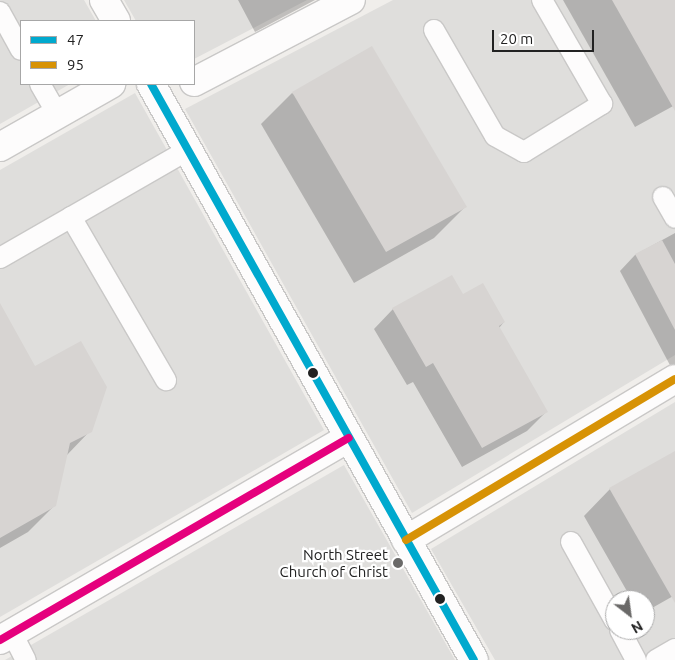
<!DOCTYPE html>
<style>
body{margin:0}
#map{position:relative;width:675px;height:660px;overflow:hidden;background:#f0eeeb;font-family:Ubuntu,sans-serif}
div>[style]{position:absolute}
.residential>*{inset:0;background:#dfdedc}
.shadow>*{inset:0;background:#0003}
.building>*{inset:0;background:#d7d4d2}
.roads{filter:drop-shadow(1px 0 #c9c8c7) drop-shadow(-1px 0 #c9c8c7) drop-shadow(0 1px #c9c8c7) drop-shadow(0 -1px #c9c8c7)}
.service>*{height:20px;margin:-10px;padding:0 10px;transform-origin:10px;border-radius:10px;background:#fdfcfc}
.minor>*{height:28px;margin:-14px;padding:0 14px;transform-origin:14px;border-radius:14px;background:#fdfcfc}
.tertiary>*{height:28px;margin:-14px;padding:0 14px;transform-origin:14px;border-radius:14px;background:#fdfcfc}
.bus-1>*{height:8px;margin:-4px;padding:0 4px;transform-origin:4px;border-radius:4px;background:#00a9ce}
.bus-2>*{height:8px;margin:-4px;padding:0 4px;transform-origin:4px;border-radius:4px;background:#d79205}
.bus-3>*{height:8px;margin:-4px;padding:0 4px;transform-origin:4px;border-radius:4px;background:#e5007d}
.dots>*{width:14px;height:14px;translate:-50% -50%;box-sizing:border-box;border:2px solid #fff;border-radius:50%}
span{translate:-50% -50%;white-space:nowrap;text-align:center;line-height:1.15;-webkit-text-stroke:4.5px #fff;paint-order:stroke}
.poi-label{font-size:15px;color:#222}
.right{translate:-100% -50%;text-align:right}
.legend{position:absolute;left:20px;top:20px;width:175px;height:65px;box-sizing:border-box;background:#fff;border:1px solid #a7a7a7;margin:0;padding:6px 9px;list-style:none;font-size:15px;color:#222}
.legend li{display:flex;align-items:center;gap:10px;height:25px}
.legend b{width:25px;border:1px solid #a7a7a7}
.north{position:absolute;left:605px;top:590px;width:50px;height:50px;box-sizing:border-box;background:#fff;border:1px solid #a7a7a7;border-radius:50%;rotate:150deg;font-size:14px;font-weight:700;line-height:20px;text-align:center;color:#222}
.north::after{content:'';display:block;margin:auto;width:18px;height:22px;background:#6a6968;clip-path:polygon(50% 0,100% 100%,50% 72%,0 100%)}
.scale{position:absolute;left:492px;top:30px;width:102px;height:22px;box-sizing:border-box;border:2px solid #222;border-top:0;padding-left:6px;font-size:15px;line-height:18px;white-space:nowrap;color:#222;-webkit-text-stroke:4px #fff;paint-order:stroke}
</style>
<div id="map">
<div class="residential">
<i style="clip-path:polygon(0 0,84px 0,96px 21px,21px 21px,21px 84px,70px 84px,0 124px)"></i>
<i style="clip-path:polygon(124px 0,307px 0,194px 59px,194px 21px,136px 21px)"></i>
<i style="clip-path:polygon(393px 0,675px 0,675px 355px,412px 513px,185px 109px)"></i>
<i style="clip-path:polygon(135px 93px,324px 430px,0 617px,0 170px)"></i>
<i style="clip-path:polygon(evenodd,675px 402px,675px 660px,495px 660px,431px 549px,675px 402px,615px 600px,645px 600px,645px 630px,615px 630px,615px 600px)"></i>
<i style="clip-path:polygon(344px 465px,455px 660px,5px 660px)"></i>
</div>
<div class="shadow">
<i style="clip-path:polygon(238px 0,315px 0,255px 32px)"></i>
<i style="clip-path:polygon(563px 0,675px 0,675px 105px,635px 127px)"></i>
<i style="clip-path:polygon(292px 93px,465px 207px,434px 238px,354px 283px,261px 124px)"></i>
<i style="clip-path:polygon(675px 233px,675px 368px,672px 369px,620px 271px,635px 255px)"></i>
<i style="clip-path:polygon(463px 296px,504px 322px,499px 328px,546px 412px,527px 431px,462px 467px,413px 382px,407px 385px,374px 329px,393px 309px)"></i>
<i style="clip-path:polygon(0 326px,90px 431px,66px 456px,55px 505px,28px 532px,0 548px)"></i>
<i style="clip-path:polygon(675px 453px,675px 595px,645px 612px,645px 600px,632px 600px,584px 516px,610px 489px)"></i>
</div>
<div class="building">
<i style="clip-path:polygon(612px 0,675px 0,675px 111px)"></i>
<i style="clip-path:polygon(372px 46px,467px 207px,386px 252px,292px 92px)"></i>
<i style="clip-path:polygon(662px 240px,675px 264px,675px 330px,635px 254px)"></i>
<i style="clip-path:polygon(452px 275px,463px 294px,483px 283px,505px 322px,499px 326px,548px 412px,482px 448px,433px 363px,426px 367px,392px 308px)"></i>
<i style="clip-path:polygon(0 303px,35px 366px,81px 341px,107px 387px,92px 432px,70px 443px,56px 506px,0 538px)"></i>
<i style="clip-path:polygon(675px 451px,675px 603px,609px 488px)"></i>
</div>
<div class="roads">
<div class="service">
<i style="left:0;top:12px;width:43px;rotate:61.1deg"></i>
<i style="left:434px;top:30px;width:122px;rotate:60.1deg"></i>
<i style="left:495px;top:136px;width:33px;rotate:29deg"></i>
<i style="left:524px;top:152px;width:92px;rotate:-31.6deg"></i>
<i style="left:602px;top:104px;width:120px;rotate:-120deg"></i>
<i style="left:40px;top:84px;width:34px;rotate:60deg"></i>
<i style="left:663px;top:197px;width:24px;rotate:60deg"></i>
<i style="left:71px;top:217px;width:189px;rotate:59.8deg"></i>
<i style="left:0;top:258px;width:217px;rotate:-29.9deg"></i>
<i style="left:571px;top:542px;width:90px;rotate:60.9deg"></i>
<i style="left:620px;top:630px;width:34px;rotate:62deg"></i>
<i style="left:12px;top:633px;width:30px;rotate:63deg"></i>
<i style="left:656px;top:660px;width:22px;rotate:-30deg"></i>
</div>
<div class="minor">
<i style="left:194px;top:82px;width:177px;rotate:-27.6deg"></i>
<i style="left:0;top:147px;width:128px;rotate:-29.6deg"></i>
<i style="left:406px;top:540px;width:313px;rotate:-30.9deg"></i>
<i style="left:0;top:640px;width:403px;rotate:-30.1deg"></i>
</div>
<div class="tertiary">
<i style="left:104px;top:0;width:24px;rotate:60deg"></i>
<i style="left:151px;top:84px;width:660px;rotate:60.72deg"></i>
</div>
</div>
<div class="bus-1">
<i style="left:151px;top:84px;width:660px;rotate:60.72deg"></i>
</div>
<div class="bus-2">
<i style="left:406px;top:540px;width:313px;rotate:-30.9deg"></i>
</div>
<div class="bus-3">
<i style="left:0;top:640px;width:403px;rotate:-30.1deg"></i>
</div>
<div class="dots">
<i style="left:313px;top:373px;background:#222"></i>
<i style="left:398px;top:563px;background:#6a6968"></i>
<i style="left:440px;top:599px;background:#222"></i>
</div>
<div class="poi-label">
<span class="right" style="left:388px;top:563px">North Street<br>Church of Christ</span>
</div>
<ul class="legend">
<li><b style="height:6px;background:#00a9ce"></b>47</li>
<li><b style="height:6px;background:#d79205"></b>95</li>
</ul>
<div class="north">N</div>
<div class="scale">20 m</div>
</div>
